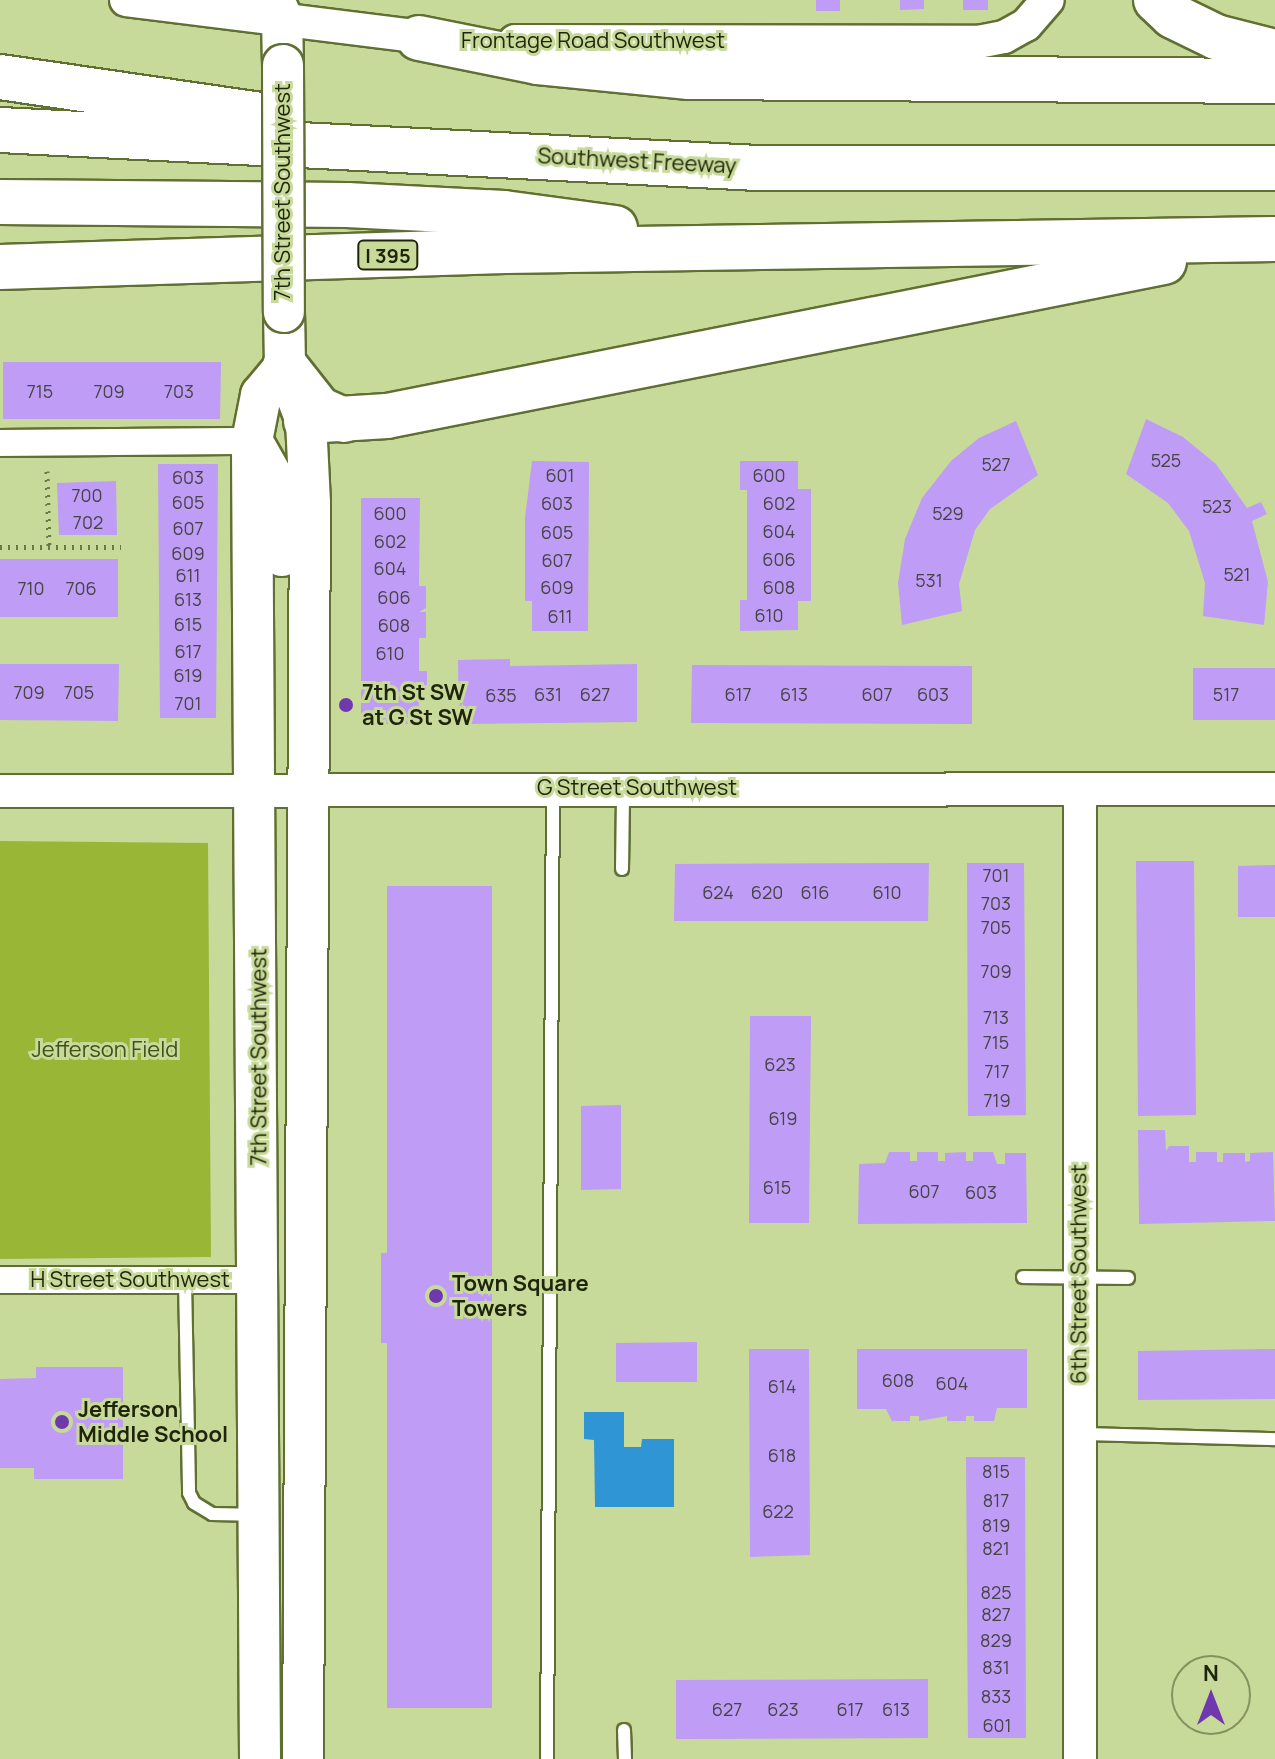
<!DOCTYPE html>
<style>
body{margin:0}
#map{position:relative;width:1275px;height:1759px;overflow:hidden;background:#c8da99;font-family:Manrope,sans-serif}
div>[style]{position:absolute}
.green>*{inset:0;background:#9ab637}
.water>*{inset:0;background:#2f95d4}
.building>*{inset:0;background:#bf9cf6}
.path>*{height:5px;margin-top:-2.5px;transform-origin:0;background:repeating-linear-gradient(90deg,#6c774c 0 2px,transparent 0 8px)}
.roads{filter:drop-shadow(2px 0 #606f32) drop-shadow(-2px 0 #606f32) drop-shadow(0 2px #606f32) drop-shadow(0 -2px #606f32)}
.service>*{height:12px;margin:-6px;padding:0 6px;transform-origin:6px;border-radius:6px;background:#fff}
.minor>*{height:26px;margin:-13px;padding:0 13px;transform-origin:13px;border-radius:13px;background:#fff}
.tertiary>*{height:32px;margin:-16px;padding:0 16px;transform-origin:16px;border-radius:16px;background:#fff}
.primary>*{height:40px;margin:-20px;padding:0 20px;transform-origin:20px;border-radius:20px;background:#fff}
.motorway>*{height:44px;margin:-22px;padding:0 22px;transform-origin:22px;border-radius:22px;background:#fff}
.bridges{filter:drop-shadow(2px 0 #606f32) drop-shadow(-2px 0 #606f32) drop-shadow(0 2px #606f32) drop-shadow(0 -2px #606f32)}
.primary-bridge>*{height:40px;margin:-20px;padding:0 20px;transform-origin:20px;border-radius:20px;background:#fff}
.dots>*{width:22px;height:22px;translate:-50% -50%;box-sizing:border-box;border:4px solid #c8da99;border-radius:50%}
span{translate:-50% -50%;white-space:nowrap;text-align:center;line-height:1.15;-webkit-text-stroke:6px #c8da99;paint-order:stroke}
.number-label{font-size:18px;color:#474346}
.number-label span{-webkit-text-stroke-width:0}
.shield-label span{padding:2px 6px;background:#c8da99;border:2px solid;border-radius:6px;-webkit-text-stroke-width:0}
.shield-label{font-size:20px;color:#1f250b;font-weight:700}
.street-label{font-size:22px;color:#1f250b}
.poi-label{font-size:22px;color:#1f250b;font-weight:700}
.left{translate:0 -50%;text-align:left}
.park-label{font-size:22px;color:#43501b}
.north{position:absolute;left:1171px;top:1655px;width:80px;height:80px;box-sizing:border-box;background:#c8da99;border:2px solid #849260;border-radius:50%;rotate:0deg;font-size:22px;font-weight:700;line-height:32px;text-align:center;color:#1f250b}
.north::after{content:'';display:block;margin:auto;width:28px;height:36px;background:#6f38af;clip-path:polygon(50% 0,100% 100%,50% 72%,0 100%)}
</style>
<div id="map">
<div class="green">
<i style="clip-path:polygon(0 841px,208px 843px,211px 1257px,0 1259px)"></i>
</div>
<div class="water">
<i style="clip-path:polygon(584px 1412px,624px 1412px,624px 1447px,641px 1447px,642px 1439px,674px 1439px,674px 1507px,595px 1507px,594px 1440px,584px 1439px)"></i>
</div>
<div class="building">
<i style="clip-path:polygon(816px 0,840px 0,840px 11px,816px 11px)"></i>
<i style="clip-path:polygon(900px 0,924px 0,924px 9px,900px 10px)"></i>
<i style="clip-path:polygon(963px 0,988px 0,988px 10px,963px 10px)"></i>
<i style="clip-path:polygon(3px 362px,221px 362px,220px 419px,3px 419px)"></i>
<i style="clip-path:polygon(1146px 419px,1183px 437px,1216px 464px,1247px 508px,1261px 502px,1267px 514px,1252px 521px,1268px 582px,1264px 625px,1203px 616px,1205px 583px,1189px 531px,1168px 503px,1126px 474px)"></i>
<i style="clip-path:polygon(1016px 421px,1038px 475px,990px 509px,975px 530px,959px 584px,962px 611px,902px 625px,898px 583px,905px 539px,922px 498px,951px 461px,979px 438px)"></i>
<i style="clip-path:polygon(532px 461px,589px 462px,588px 631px,532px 631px,532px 601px,525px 601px,525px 518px)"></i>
<i style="clip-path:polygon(740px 461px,798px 461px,798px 489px,811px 489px,811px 601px,798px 601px,798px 630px,740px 631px,740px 600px,747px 600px,747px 490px,740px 490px)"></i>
<i style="clip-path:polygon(158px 464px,218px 464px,216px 718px,160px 718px)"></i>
<i style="clip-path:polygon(116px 481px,117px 535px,59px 535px,57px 483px)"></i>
<i style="clip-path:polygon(361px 498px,420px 498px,419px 586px,426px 586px,426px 608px,419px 612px,426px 612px,426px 638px,419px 638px,419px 671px,427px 671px,427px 692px,419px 692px,419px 724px,361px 724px)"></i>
<i style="clip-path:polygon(0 559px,118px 559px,118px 617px,0 617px)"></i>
<i style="clip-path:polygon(510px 659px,510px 666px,637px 664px,637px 722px,459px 724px,458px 660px)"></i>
<i style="clip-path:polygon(0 664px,119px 664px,118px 721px,0 720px)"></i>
<i style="clip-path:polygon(692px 665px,972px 666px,972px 724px,691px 723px)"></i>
<i style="clip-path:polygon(1193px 668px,1275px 668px,1275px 720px,1193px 720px)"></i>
<i style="clip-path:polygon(1136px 861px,1194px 861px,1196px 1115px,1138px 1116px)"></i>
<i style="clip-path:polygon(901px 863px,929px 863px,928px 921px,674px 921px,675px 864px)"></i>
<i style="clip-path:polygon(967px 863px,1024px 863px,1026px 1115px,968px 1116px)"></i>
<i style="clip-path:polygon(1275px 865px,1275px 917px,1238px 917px,1238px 866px)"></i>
<i style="clip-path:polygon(387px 886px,492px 886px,492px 1708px,387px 1708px,387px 1343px,381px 1343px,381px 1253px,387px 1253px)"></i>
<i style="clip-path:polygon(750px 1016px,811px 1016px,809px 1223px,749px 1223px)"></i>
<i style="clip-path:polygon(621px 1105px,621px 1189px,581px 1190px,581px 1106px)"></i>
<i style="clip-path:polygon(1138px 1130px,1165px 1130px,1166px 1151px,1169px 1146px,1189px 1146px,1189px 1162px,1196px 1162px,1196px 1152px,1217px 1152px,1217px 1162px,1223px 1162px,1223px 1153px,1245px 1153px,1245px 1162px,1250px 1161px,1250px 1153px,1273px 1152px,1275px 1221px,1139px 1224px)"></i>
<i style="clip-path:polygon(889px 1152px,910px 1152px,910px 1161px,917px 1161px,917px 1152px,938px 1152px,938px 1161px,945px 1161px,945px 1153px,966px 1152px,966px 1161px,973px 1161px,973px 1152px,993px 1152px,997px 1164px,1005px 1164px,1005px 1153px,1026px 1153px,1027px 1223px,858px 1224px,859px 1164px,885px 1163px)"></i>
<i style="clip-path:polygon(697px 1342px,697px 1382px,616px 1382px,616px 1343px)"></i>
<i style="clip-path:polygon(749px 1349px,809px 1349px,810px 1555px,750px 1557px)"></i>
<i style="clip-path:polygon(857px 1349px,1027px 1349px,1027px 1408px,997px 1408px,994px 1421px,974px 1421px,974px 1416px,966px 1416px,966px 1421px,947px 1421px,947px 1416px,919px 1421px,919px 1416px,910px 1416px,910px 1421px,892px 1421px,886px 1409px,857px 1409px)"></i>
<i style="clip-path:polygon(1275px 1349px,1275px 1399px,1138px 1400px,1138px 1351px)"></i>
<i style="clip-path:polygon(36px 1367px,123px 1367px,123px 1479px,34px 1479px,34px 1468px,0 1468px,0 1379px,36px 1378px)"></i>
<i style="clip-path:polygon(966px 1457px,1025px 1457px,1026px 1738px,968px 1738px)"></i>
<i style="clip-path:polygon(928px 1679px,928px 1738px,676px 1739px,676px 1680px)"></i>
</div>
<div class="path">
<i style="left:47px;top:471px;width:76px;rotate:88.5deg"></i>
<i style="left:0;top:547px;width:121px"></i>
</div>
<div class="roads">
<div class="service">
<i style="left:622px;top:869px;width:76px;rotate:-89.2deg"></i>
<i style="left:1023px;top:1277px;width:105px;rotate:0.5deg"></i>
<i style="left:185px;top:1280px;width:213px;rotate:88.9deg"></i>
<i style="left:189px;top:1493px;width:11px;rotate:63deg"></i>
<i style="left:194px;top:1503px;width:21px;rotate:31deg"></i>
<i style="left:212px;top:1514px;width:39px;rotate:1deg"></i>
<i style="left:1082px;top:1434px;width:193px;rotate:1.5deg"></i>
<i style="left:624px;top:1730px;width:29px;rotate:88deg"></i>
<i style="left:547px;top:1759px;width:969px;rotate:-89.65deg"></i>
</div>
<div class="minor">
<i style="left:0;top:443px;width:252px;rotate:-0.5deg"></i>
<i style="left:0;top:1280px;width:260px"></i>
</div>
<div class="tertiary">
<i style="left:126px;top:0;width:316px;rotate:7.1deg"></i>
<i style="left:515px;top:41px;width:463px;rotate:0.1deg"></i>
<i style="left:978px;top:42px;width:26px;rotate:-11deg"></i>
<i style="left:1004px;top:37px;width:25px;rotate:-29deg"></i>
<i style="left:1026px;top:25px;width:33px;rotate:-49deg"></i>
<i style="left:0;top:791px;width:1275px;rotate:-0.09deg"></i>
<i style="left:1080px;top:1759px;width:970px;rotate:-90deg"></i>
</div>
<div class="primary">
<i style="left:274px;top:0;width:20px;rotate:66deg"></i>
<i style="left:282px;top:18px;width:47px;rotate:88.8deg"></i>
<i style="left:284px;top:312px;width:54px;rotate:88.9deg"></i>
<i style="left:285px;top:366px;width:59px;rotate:69.1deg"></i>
<i style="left:306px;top:421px;width:82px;rotate:87.2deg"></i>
<i style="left:310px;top:503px;width:1256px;rotate:90.32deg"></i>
<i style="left:254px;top:444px;width:53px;rotate:60.5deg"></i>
<i style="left:280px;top:490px;width:66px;rotate:88.3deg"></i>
<i style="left:260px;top:1759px;width:1318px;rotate:-90.35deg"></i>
<i style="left:252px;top:441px;width:47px;rotate:-78.9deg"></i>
<i style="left:261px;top:395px;width:38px;rotate:-50deg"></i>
</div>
<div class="motorway">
<i style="left:1156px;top:0;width:23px;rotate:43deg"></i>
<i style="left:1173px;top:16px;width:48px;rotate:26deg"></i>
<i style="left:1216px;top:37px;width:61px;rotate:14.3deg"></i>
<i style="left:419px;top:38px;width:121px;rotate:11.4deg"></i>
<i style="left:538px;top:62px;width:152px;rotate:5.7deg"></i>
<i style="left:689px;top:77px;width:586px;rotate:0.39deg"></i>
<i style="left:0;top:77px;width:277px;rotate:8.3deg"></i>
<i style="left:0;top:130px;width:760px;rotate:2.87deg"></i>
<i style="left:759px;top:168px;width:516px"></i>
<i style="left:0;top:202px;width:347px;rotate:0.5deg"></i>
<i style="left:347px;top:205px;width:157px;rotate:2.9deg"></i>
<i style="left:504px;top:213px;width:112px;rotate:7.7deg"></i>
<i style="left:0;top:267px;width:506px;rotate:-1.81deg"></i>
<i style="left:506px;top:251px;width:769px;rotate:-0.89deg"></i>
<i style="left:285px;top:366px;width:55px;rotate:51.7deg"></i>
<i style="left:319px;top:409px;width:27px;rotate:24deg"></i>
<i style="left:306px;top:421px;width:81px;rotate:-3.5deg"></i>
<i style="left:387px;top:416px;width:792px;rotate:-11.21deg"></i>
</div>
</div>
<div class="bridges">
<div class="primary-bridge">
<i style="left:283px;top:65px;width:247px;rotate:89.8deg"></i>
</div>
</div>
<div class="dots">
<i style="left:346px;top:705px;background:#6f38af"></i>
<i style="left:436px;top:1296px;background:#6f38af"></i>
<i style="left:62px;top:1422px;background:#6f38af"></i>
</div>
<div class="number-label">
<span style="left:40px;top:391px">715</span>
<span style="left:109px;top:391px">709</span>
<span style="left:179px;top:391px">703</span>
<span style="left:1166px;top:460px">525</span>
<span style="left:996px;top:464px">527</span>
<span style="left:560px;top:475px">601</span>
<span style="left:769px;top:475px">600</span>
<span style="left:188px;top:477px">603</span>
<span style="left:87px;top:495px">700</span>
<span style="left:188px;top:502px">605</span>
<span style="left:557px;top:503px">603</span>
<span style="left:779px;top:503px">602</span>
<span style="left:1217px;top:506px">523</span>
<span style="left:390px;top:513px">600</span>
<span style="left:948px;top:513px">529</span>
<span style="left:88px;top:522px">702</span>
<span style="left:188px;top:528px">607</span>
<span style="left:779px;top:531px">604</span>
<span style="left:557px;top:532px">605</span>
<span style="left:390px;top:541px">602</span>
<span style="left:188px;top:553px">609</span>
<span style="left:779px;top:559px">606</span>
<span style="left:557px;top:560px">607</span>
<span style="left:390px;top:568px">604</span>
<span style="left:1237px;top:574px">521</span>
<span style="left:188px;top:575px">611</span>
<span style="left:929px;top:580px">531</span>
<span style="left:557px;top:587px">609</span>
<span style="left:779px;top:587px">608</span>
<span style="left:31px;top:588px">710</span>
<span style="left:81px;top:588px">706</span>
<span style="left:394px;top:597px">606</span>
<span style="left:188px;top:599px">613</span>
<span style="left:769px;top:615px">610</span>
<span style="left:560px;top:616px">611</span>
<span style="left:188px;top:624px">615</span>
<span style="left:394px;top:625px">608</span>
<span style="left:188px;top:651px">617</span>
<span style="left:390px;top:653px">610</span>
<span style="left:188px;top:675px">619</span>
<span style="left:29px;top:692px">709</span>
<span style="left:79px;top:692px">705</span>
<span style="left:548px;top:694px">631</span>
<span style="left:595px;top:694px">627</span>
<span style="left:738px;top:694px">617</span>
<span style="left:794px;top:694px">613</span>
<span style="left:877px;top:694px">607</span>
<span style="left:933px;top:694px">603</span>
<span style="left:1226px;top:694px">517</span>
<span style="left:501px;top:695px">635</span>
<span style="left:188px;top:703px">701</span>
<span style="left:996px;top:875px">701</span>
<span style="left:718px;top:892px">624</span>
<span style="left:767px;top:892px">620</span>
<span style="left:815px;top:892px">616</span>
<span style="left:887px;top:892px">610</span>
<span style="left:996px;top:903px">703</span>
<span style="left:996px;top:927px">705</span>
<span style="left:996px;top:971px">709</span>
<span style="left:996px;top:1017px">713</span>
<span style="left:996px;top:1042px">715</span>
<span style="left:780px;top:1064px">623</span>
<span style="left:997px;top:1071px">717</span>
<span style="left:997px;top:1100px">719</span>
<span style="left:783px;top:1118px">619</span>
<span style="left:777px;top:1187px">615</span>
<span style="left:924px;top:1191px">607</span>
<span style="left:981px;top:1192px">603</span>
<span style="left:898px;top:1380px">608</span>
<span style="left:952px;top:1383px">604</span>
<span style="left:782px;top:1386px">614</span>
<span style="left:782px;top:1455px">618</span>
<span style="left:996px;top:1471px">815</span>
<span style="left:996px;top:1500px">817</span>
<span style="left:778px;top:1511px">622</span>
<span style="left:996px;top:1525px">819</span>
<span style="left:996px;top:1548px">821</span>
<span style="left:996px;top:1592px">825</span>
<span style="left:996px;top:1614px">827</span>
<span style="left:996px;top:1640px">829</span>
<span style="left:996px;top:1667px">831</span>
<span style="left:996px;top:1696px">833</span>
<span style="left:727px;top:1709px">627</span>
<span style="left:783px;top:1709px">623</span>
<span style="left:850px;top:1709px">617</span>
<span style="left:896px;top:1709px">613</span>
<span style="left:997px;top:1725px">601</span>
</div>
<div class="shield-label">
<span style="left:388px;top:255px">I 395</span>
</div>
<div class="street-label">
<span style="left:593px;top:41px">Frontage Road Southwest</span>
<span style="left:637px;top:161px;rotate:3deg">Southwest Freeway</span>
<span style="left:283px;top:192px;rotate:-90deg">7th Street Southwest</span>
<span style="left:637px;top:788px">G Street Southwest</span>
<span style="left:259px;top:1057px;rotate:-90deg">7th Street Southwest</span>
<span style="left:1079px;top:1274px;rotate:-90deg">6th Street Southwest</span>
<span style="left:130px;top:1280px">H Street Southwest</span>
</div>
<div class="poi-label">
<span class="left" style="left:362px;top:705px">7th St SW<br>at G St SW</span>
<span class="left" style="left:452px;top:1296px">Town Square<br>Towers</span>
<span class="left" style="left:78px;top:1422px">Jefferson<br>Middle School</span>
</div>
<div class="park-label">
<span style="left:105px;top:1050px">Jefferson Field</span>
</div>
<div class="north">N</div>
</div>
